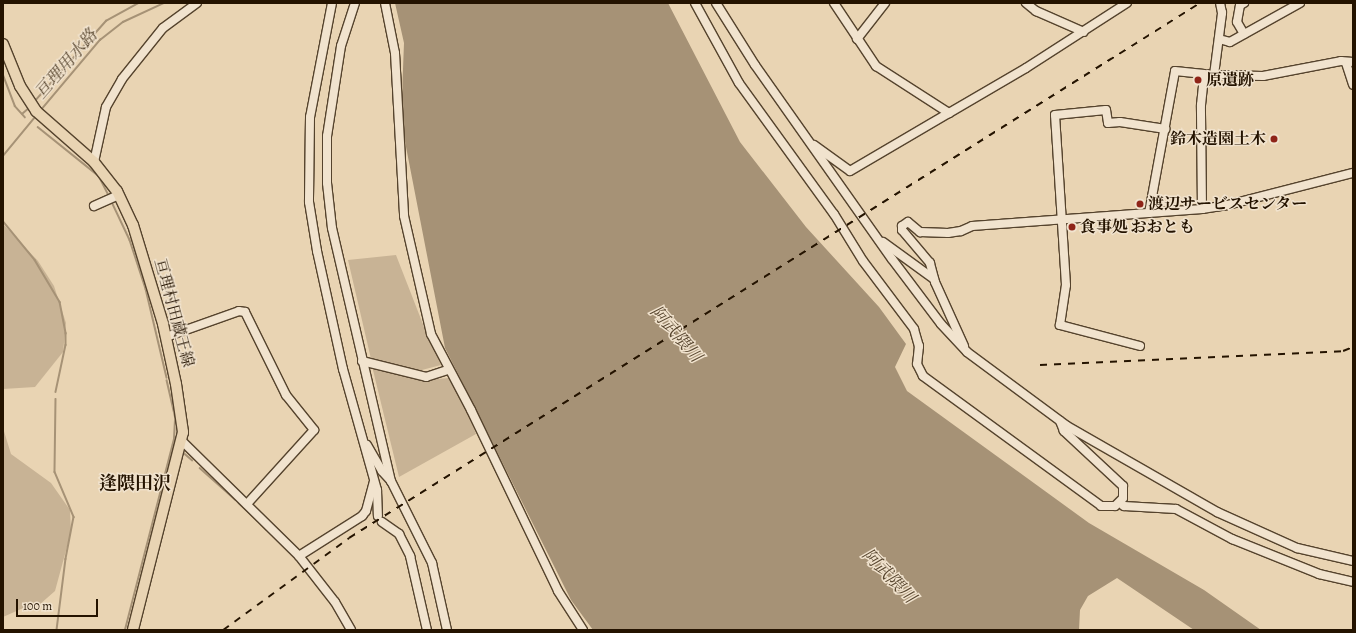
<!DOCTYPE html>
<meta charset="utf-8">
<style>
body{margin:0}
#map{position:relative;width:1356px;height:633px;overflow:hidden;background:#e9d4b3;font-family:Alegreya,"Noto Serif JP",serif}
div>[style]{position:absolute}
.green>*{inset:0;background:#c8b395}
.water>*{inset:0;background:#a69276}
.stream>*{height:1.5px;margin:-0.75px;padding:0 0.75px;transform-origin:0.75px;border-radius:0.75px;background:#a69276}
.roads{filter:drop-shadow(1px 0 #55432d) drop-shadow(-1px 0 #55432d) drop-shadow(0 1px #55432d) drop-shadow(0 -1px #55432d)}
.minor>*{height:8px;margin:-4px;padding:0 4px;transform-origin:4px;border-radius:4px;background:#f1e3ce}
.major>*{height:10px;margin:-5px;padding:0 5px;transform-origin:5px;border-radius:5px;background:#e9d4b3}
.rail>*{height:1.5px;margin-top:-0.75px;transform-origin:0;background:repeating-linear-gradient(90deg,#241300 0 7px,transparent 0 14px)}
.dots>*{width:11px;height:11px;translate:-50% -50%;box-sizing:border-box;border:2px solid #f1e3ce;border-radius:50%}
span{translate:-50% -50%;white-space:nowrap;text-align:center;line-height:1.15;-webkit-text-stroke:3px #f1e3ce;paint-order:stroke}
.poi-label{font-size:16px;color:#241300;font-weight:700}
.left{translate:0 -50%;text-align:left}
.right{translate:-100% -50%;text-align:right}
.street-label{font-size:16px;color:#241300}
.water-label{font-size:17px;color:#58462f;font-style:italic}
.quarter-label{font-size:18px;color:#241300;font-weight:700}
.frame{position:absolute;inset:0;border:4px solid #241300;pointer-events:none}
.scale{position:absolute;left:16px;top:599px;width:82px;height:18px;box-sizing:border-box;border:2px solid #241300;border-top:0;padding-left:5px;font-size:12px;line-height:14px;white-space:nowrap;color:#241300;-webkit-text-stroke:3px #f1e3ce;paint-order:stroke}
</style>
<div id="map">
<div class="green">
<i style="clip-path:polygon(3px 224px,38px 261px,54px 286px,66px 323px,63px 352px,35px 387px,3px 389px)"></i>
<i style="clip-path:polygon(396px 255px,426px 332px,441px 365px,418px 371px,371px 359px,348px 260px)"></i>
<i style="clip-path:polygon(372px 366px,424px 380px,449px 378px,468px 412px,476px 434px,399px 477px)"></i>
<i style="clip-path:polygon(3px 428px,11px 454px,51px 483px,70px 510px,71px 532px,55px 591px,39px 605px,21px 609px,3px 617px)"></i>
</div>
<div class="water">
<i style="clip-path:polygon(395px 3px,668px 3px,740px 142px,806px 227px,879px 307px,906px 344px,895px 367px,907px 391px,1089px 523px,1204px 590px,1261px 630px,1194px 630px,1117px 578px,1088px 596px,1080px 610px,1079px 630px,593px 630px,571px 600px,445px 348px,401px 121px,404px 43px)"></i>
</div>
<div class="stream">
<i style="left:3px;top:74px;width:34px;rotate:69deg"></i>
<i style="left:15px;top:106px;width:15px;rotate:48deg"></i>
<i style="left:35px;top:101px;width:107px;rotate:-48.4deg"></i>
<i style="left:106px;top:21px;width:37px;rotate:-29deg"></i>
<i style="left:41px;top:110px;width:92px;rotate:-49.9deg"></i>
<i style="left:100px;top:40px;width:29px;rotate:-38deg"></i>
<i style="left:123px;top:22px;width:45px;rotate:-24.9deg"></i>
<i style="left:22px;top:114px;width:11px;rotate:-41deg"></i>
<i style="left:38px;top:127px;width:78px;rotate:38.8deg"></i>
<i style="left:99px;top:176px;width:22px;rotate:63deg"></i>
<i style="left:3px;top:156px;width:52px;rotate:-50.5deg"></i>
<i style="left:112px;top:202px;width:42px;rotate:64.7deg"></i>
<i style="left:130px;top:240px;width:52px;rotate:71.9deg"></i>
<i style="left:146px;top:289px;width:91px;rotate:76.7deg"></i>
<i style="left:3px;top:221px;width:50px;rotate:50.6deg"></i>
<i style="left:35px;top:260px;width:49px;rotate:59.2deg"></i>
<i style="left:60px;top:302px;width:32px;rotate:79deg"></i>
<i style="left:66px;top:333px;width:12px;rotate:90deg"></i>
<i style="left:66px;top:345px;width:48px;rotate:102deg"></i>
<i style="left:56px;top:399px;width:73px;rotate:90.8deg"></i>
<i style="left:55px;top:472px;width:49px;rotate:67.1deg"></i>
<i style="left:74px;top:517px;width:43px;rotate:100.8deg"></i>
<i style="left:66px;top:559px;width:72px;rotate:97.2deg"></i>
<i style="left:184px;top:453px;width:11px;rotate:41deg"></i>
<i style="left:200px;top:468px;width:48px;rotate:41.6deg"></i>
<i style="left:239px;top:503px;width:26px;rotate:43deg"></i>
<i style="left:261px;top:524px;width:8px;rotate:45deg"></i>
<i style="left:125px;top:630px;width:197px;rotate:-75.6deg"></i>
<i style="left:174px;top:439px;width:22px;rotate:-87deg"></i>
<i style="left:175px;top:417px;width:37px;rotate:-103deg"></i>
</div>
<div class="roads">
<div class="minor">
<i style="left:332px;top:3px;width:116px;rotate:100.9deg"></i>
<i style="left:310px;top:117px;width:85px;rotate:90.7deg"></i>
<i style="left:309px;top:202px;width:50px;rotate:80.7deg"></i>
<i style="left:317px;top:251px;width:121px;rotate:77.6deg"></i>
<i style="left:343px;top:369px;width:126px;rotate:74.3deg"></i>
<i style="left:377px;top:490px;width:26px;rotate:88deg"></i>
<i style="left:355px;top:3px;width:45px;rotate:108deg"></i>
<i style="left:341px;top:46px;width:91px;rotate:98.8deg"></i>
<i style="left:327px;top:136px;width:47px;rotate:90deg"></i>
<i style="left:327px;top:183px;width:45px;rotate:83.7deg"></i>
<i style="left:332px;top:228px;width:260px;rotate:76.9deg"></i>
<i style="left:391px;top:481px;width:92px;rotate:63.4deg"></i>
<i style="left:432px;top:563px;width:69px;rotate:77.4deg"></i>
<i style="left:385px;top:3px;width:51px;rotate:78.7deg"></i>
<i style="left:395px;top:53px;width:163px;rotate:86.8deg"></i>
<i style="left:404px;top:216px;width:121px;rotate:77.1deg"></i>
<i style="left:431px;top:334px;width:86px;rotate:62.2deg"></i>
<i style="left:471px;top:410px;width:201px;rotate:64.3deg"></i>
<i style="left:558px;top:591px;width:46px;rotate:57.3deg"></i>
<i style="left:695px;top:3px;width:91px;rotate:61.2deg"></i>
<i style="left:739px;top:83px;width:162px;rotate:54.1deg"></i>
<i style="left:834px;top:214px;width:55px;rotate:58.3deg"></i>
<i style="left:863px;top:261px;width:85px;rotate:53.1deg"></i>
<i style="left:914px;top:329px;width:18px;rotate:74deg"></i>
<i style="left:919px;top:346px;width:18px;rotate:96deg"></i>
<i style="left:917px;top:364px;width:13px;rotate:63deg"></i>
<i style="left:923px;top:376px;width:220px;rotate:36.1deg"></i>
<i style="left:1101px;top:506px;width:14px"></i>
<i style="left:1115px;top:506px;width:11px;rotate:-45deg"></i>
<i style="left:1123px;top:498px;width:12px;rotate:-90deg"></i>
<i style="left:1123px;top:486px;width:81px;rotate:-137deg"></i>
<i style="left:1064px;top:431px;width:11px;rotate:-112deg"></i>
<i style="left:716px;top:3px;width:73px;rotate:57.8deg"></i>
<i style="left:755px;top:65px;width:237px;rotate:54.8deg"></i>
<i style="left:892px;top:259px;width:81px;rotate:53deg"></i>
<i style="left:941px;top:324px;width:38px;rotate:47deg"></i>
<i style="left:967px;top:352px;width:124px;rotate:36.5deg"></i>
<i style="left:1067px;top:426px;width:173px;rotate:29.8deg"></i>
<i style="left:1217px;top:512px;width:88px;rotate:24.2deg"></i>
<i style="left:1297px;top:548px;width:57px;rotate:13.1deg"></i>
<i style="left:834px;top:3px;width:76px;rotate:56.3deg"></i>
<i style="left:876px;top:66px;width:87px;rotate:32.8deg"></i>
<i style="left:949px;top:113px;width:89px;rotate:-30.3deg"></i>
<i style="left:1026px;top:68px;width:120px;rotate:-32.8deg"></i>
<i style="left:1026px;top:3px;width:13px;rotate:39deg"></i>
<i style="left:1036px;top:11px;width:52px;rotate:23.6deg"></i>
<i style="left:1244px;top:3px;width:4px;rotate:153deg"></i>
<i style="left:1240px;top:5px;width:17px;rotate:100deg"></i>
<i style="left:1237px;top:22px;width:14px;rotate:60deg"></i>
<i style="left:857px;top:39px;width:46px;rotate:-52.1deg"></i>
<i style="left:1219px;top:39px;width:11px;rotate:15deg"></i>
<i style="left:1230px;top:42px;width:80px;rotate:-29.1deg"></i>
<i style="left:1346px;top:63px;width:23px;rotate:72deg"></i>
<i style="left:1214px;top:75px;width:63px;rotate:-82.6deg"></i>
<i style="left:1222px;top:13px;width:10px;rotate:-101deg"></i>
<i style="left:814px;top:145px;width:44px;rotate:35.8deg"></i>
<i style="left:850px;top:171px;width:115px;rotate:-30.4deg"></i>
<i style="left:94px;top:162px;width:56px;rotate:-77.7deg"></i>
<i style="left:106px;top:107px;width:32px;rotate:-60deg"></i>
<i style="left:122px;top:79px;width:65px;rotate:-51.2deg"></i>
<i style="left:163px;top:28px;width:42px;rotate:-36.3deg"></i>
<i style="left:94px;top:206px;width:27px;rotate:-24deg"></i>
<i style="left:1202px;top:209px;width:104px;rotate:-90.6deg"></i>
<i style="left:1201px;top:105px;width:30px;rotate:-84deg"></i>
<i style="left:1149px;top:213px;width:144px;rotate:-79.6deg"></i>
<i style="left:1175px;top:71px;width:39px;rotate:6deg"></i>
<i style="left:1214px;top:75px;width:49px;rotate:1.2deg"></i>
<i style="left:1263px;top:76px;width:79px;rotate:-10.9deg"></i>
<i style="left:1341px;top:61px;width:12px;rotate:5deg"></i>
<i style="left:883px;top:242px;width:63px;rotate:36deg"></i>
<i style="left:166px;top:337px;width:77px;rotate:-19.6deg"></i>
<i style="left:239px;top:311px;width:6px;rotate:9deg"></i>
<i style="left:245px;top:312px;width:93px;rotate:63.7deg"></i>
<i style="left:286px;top:395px;width:45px;rotate:51.3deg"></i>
<i style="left:314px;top:430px;width:100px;rotate:132.2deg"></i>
<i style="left:964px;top:346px;width:70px;rotate:-114.4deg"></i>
<i style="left:935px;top:282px;width:20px;rotate:-105deg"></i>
<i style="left:930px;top:263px;width:43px;rotate:-130.3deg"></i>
<i style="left:902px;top:230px;width:4px;rotate:-90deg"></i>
<i style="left:902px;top:226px;width:7px;rotate:-34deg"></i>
<i style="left:908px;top:222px;width:16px;rotate:40deg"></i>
<i style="left:920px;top:232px;width:28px;rotate:2deg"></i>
<i style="left:948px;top:233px;width:13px;rotate:-9deg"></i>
<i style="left:961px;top:231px;width:12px;rotate:-24deg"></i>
<i style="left:972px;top:226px;width:231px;rotate:-4.2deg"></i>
<i style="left:1202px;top:209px;width:26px;rotate:-9deg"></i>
<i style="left:1228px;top:205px;width:129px;rotate:-14.4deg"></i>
<i style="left:1140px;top:346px;width:83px;rotate:-165.3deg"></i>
<i style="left:1060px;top:325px;width:40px;rotate:-81.5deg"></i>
<i style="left:1066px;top:285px;width:170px;rotate:-93.7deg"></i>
<i style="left:1055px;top:115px;width:51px;rotate:-5.6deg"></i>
<i style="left:1106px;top:110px;width:13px;rotate:81deg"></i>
<i style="left:1108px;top:123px;width:12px;rotate:-5deg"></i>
<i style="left:1120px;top:122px;width:46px;rotate:8.8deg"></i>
<i style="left:362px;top:361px;width:66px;rotate:14deg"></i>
<i style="left:426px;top:377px;width:23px;rotate:-18deg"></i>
<i style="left:182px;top:441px;width:164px;rotate:44.5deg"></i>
<i style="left:299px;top:556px;width:58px;rotate:52deg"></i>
<i style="left:335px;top:602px;width:32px;rotate:60deg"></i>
<i style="left:367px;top:445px;width:30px;rotate:60deg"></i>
<i style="left:382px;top:471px;width:12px;rotate:48deg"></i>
<i style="left:1120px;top:503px;width:5px;rotate:37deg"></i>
<i style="left:1124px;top:506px;width:52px;rotate:3.3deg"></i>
<i style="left:1176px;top:509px;width:64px;rotate:28.2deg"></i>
<i style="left:1232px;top:539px;width:94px;rotate:21.9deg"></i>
<i style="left:1319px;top:574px;width:35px;rotate:13deg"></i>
<i style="left:382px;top:522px;width:21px;rotate:35deg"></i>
<i style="left:399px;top:534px;width:25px;rotate:63deg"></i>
<i style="left:410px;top:556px;width:76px;rotate:77.1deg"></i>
<i style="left:299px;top:556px;width:75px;rotate:-32.4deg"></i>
<i style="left:362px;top:516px;width:6px;rotate:-51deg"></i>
<i style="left:366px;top:511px;width:30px;rotate:-75deg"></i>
</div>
<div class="major">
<i style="left:3px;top:44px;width:45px;rotate:68deg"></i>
<i style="left:20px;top:86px;width:30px;rotate:57deg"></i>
<i style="left:36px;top:111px;width:77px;rotate:41.3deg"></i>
<i style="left:94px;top:162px;width:37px;rotate:52deg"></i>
<i style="left:117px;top:191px;width:38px;rotate:65deg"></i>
<i style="left:133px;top:225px;width:103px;rotate:73.1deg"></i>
<i style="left:163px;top:324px;width:61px;rotate:77.8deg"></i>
<i style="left:176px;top:384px;width:49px;rotate:81.7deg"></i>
<i style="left:183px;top:432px;width:204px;rotate:104.2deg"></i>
</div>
</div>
<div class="rail">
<i style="left:1040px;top:365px;width:303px;rotate:-2.6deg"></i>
<i style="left:1343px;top:351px;width:11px;rotate:-22deg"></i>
<i style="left:223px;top:630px;width:156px;rotate:-36.1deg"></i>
<i style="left:349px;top:538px;width:1005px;rotate:-32.16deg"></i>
</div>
<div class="dots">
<i style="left:1198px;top:80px;background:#8f2418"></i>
<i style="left:1274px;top:139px;background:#8f2418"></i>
<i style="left:1140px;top:204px;background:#8f2418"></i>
<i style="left:1072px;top:227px;background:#8f2418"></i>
</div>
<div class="poi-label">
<span class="left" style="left:1206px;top:80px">原遺跡</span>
<span class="right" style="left:1266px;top:139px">鈴木造園土木</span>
<span class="left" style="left:1148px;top:204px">渡辺サービスセンター</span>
<span class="left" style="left:1080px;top:227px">食事処 おおとも</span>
</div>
<div class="street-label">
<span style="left:174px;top:313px;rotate:75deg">亘理村田蔵王線</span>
</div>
<div class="water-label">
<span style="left:66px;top:64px;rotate:-49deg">亘理用水路</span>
<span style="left:676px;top:334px;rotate:49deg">阿武隈川</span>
<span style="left:889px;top:576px;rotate:46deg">阿武隈川</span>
</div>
<div class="quarter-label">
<span style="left:135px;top:483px">逢隈田沢</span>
</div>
<div class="frame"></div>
<div class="scale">100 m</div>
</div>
